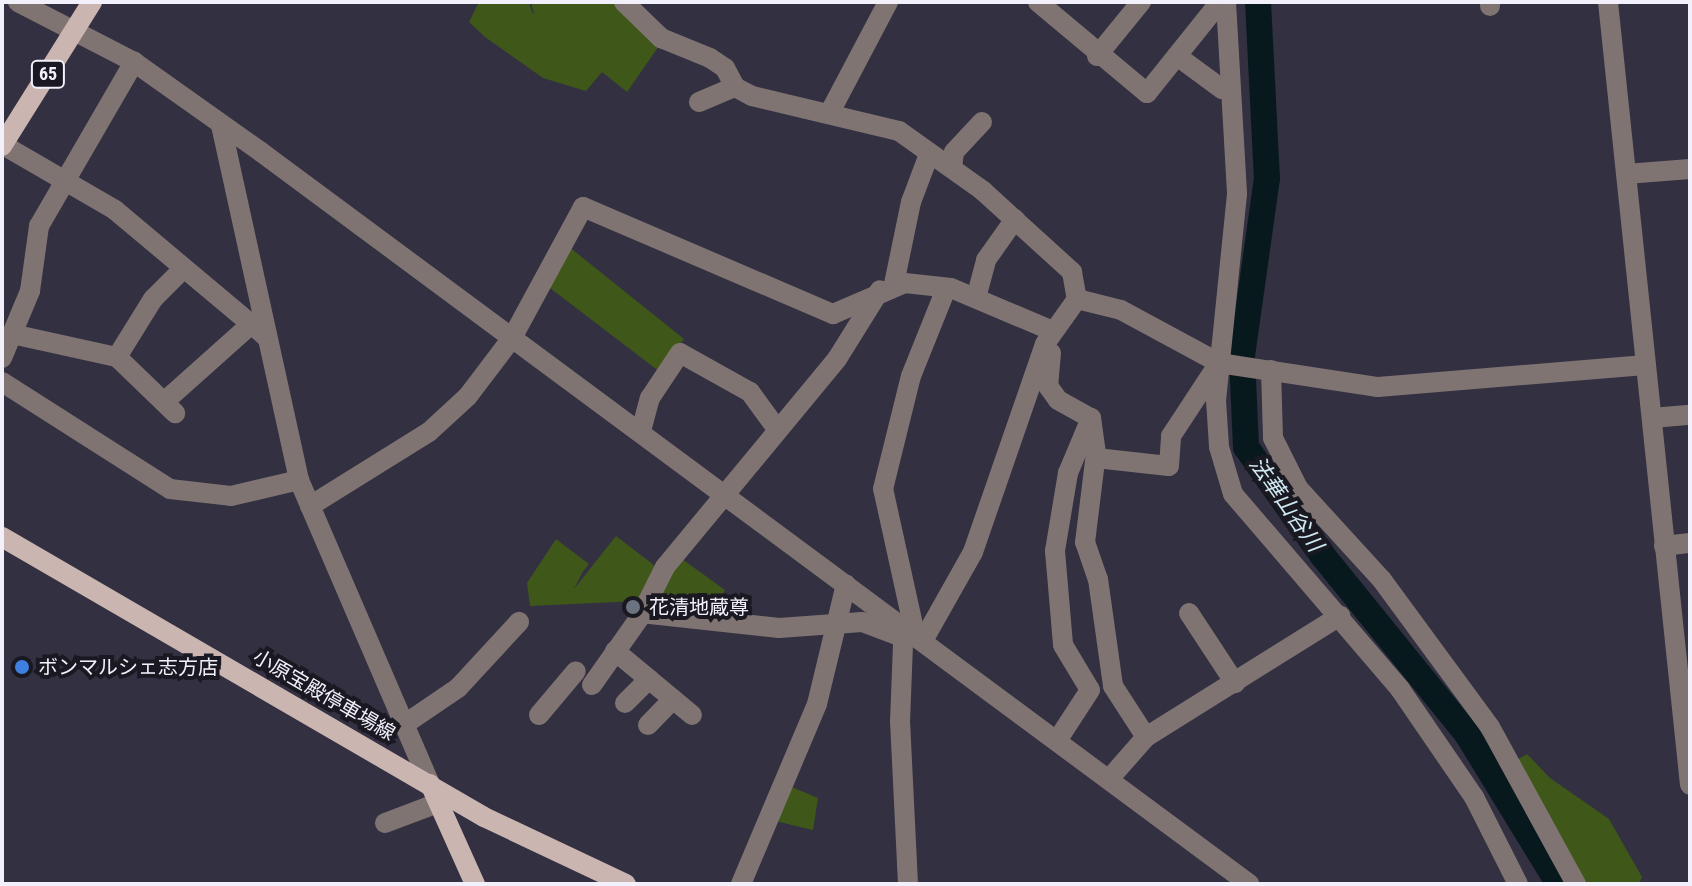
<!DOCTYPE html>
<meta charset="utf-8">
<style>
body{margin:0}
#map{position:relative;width:1692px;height:886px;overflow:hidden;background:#323041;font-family:"Roboto Condensed","Noto Sans JP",sans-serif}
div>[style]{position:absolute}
.green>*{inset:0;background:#3f581a}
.river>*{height:26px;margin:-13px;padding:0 13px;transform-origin:13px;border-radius:13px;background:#08191e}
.minor>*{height:20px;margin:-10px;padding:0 10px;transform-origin:10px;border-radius:10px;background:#7f7472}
.major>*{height:20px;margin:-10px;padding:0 10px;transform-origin:10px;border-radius:10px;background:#cbb5b1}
.dots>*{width:22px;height:22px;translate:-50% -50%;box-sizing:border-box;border:4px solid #1a1921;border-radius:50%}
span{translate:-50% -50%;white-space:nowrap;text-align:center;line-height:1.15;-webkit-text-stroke:8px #1a1921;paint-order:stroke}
.shield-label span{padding:2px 6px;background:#1a1921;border:2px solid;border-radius:6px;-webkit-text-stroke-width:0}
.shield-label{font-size:18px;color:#f1f0fb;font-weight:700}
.poi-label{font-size:20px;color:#f1f0fb}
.left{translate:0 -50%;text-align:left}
.street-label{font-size:20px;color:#f1f0fb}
.water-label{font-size:22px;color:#cee9f2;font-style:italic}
.frame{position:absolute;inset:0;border:4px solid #f1f0fb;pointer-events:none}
</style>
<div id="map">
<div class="green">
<i style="clip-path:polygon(479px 2px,529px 2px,532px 12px,534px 15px,531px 2px,616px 2px,661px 43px,627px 92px,602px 72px,586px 91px,543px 78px,485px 37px,469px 22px)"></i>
<i style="clip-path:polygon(568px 246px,684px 339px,660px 372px,546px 285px)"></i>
<i style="clip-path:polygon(616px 536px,659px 569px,639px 601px,530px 606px,527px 583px,556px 539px,589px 564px,582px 573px,574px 589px)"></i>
<i style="clip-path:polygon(682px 559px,725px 590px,707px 619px,647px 610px)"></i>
<i style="clip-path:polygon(1527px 754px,1550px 778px,1609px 819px,1642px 877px,1639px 884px,1581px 884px,1517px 760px)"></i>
<i style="clip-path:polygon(787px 785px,818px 798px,813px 830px,775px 821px)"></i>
</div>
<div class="river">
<i style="left:1258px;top:2px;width:176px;rotate:87.1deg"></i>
<i style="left:1267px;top:178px;width:180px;rotate:98deg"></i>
<i style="left:1242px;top:356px;width:91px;rotate:87.5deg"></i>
<i style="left:1246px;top:447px;width:133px;rotate:54.8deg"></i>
<i style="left:1323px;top:556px;width:229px;rotate:51deg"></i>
<i style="left:1467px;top:734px;width:176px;rotate:58.5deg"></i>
</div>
<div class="minor">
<i style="left:18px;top:2px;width:131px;rotate:27.3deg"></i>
<i style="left:134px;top:62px;width:156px;rotate:35.3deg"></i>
<i style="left:261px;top:152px;width:1230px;rotate:36.53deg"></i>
<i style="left:624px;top:2px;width:52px;rotate:44.2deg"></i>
<i style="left:661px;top:38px;width:53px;rotate:22.2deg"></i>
<i style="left:710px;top:58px;width:18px;rotate:34deg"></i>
<i style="left:725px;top:68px;width:21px;rotate:62deg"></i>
<i style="left:735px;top:87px;width:19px;rotate:28deg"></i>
<i style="left:752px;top:96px;width:151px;rotate:13.4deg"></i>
<i style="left:899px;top:131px;width:102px;rotate:35.4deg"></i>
<i style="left:982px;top:190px;width:122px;rotate:42.3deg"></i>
<i style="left:1072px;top:272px;width:27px;rotate:80deg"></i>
<i style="left:1077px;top:299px;width:55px;rotate:125.4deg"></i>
<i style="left:1045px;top:344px;width:220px;rotate:109.1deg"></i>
<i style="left:973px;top:552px;width:100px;rotate:119.4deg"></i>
<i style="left:1038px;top:2px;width:142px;rotate:39.9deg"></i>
<i style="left:1147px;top:93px;width:117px;rotate:-51.3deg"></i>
<i style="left:1226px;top:2px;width:192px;rotate:86.7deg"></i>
<i style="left:1237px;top:194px;width:207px;rotate:95.8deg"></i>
<i style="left:1216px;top:400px;width:47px;rotate:86.3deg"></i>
<i style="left:1219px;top:447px;width:49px;rotate:73.4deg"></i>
<i style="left:1233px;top:494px;width:257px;rotate:49.4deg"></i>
<i style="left:1400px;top:689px;width:131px;rotate:55.6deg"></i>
<i style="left:1474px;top:797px;width:97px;rotate:63.2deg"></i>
<i style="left:1490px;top:2px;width:4px;rotate:90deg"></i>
<i style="left:1608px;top:2px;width:787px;rotate:84.02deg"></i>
<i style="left:1097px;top:56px;width:70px;rotate:-50.8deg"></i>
<i style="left:1177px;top:56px;width:56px;rotate:36.3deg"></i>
<i style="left:699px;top:102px;width:39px;rotate:-23deg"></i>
<i style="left:829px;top:114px;width:127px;rotate:-62.2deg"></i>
<i style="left:221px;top:125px;width:363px;rotate:77.6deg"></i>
<i style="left:299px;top:480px;width:331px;rotate:66.7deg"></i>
<i style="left:3px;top:145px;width:129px;rotate:30.1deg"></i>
<i style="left:115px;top:210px;width:196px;rotate:40deg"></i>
<i style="left:952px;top:168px;width:16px;rotate:-83deg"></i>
<i style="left:954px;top:152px;width:41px;rotate:-47deg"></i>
<i style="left:1626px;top:174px;width:64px;rotate:-4.5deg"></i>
<i style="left:894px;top:284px;width:84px;rotate:-78.3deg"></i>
<i style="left:911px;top:202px;width:48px;rotate:-69.3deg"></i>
<i style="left:976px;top:298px;width:39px;rotate:-75deg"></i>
<i style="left:986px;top:260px;width:50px;rotate:-54.7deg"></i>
<i style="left:1077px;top:299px;width:45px;rotate:14deg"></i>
<i style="left:1121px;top:310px;width:111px;rotate:28.4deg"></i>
<i style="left:1219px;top:363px;width:161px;rotate:8.6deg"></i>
<i style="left:1378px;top:387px;width:268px;rotate:-4.7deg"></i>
<i style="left:12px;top:334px;width:107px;rotate:12.4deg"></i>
<i style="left:117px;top:357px;width:81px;rotate:44deg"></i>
<i style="left:1051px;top:353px;width:33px;rotate:95deg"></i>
<i style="left:1048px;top:386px;width:17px;rotate:54deg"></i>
<i style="left:1058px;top:400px;width:38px;rotate:29deg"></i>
<i style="left:1091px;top:418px;width:60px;rotate:112.7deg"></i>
<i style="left:1068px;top:473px;width:79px;rotate:99.5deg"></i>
<i style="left:1055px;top:551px;width:94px;rotate:85.1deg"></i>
<i style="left:1063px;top:645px;width:52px;rotate:59deg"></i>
<i style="left:1090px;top:690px;width:59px;rotate:123.1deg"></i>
<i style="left:117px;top:357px;width:68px;rotate:-58.2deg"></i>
<i style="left:153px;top:299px;width:42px;rotate:-45deg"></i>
<i style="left:2px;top:358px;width:73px;rotate:-67.3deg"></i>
<i style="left:30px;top:291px;width:66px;rotate:-82.1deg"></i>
<i style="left:39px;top:226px;width:190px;rotate:-59.9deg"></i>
<i style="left:1271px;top:370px;width:68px;rotate:88.3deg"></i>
<i style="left:1273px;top:438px;width:56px;rotate:63.4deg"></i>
<i style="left:1298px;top:488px;width:125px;rotate:47.6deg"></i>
<i style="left:1382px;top:580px;width:182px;rotate:53.7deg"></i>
<i style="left:1490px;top:727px;width:179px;rotate:61.3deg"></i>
<i style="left:2px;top:382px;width:199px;rotate:32.5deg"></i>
<i style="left:170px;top:489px;width:61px;rotate:6.5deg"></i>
<i style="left:231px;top:496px;width:70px;rotate:-13.2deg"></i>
<i style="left:164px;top:402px;width:113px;rotate:-41.8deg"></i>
<i style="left:1091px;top:418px;width:35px;rotate:82deg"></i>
<i style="left:1096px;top:453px;width:90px;rotate:97deg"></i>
<i style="left:1085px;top:542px;width:39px;rotate:71deg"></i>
<i style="left:1098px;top:579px;width:108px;rotate:82deg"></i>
<i style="left:1113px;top:686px;width:61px;rotate:57.1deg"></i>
<i style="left:1652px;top:418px;width:38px;rotate:-5deg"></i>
<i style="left:641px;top:431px;width:34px;rotate:-75deg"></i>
<i style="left:650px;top:398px;width:54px;rotate:-56.3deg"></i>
<i style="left:680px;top:353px;width:80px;rotate:29.1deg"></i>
<i style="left:750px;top:392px;width:46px;rotate:53.9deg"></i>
<i style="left:1096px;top:458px;width:73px;rotate:6.3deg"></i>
<i style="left:1169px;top:466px;width:30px;rotate:-86deg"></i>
<i style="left:1171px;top:436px;width:84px;rotate:-56.7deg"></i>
<i style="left:310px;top:506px;width:140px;rotate:-31.9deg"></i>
<i style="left:429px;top:432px;width:53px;rotate:-42.7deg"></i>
<i style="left:468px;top:396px;width:73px;rotate:-52.8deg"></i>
<i style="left:512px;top:338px;width:149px;rotate:-61.5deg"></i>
<i style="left:583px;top:207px;width:272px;rotate:23.2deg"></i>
<i style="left:833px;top:314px;width:78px;rotate:-23.3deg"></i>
<i style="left:905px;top:283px;width:46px;rotate:6.2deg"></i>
<i style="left:951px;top:288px;width:111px;rotate:22.9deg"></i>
<i style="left:1664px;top:546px;width:26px;rotate:-7deg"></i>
<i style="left:641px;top:613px;width:139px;rotate:6.2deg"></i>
<i style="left:779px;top:628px;width:83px;rotate:-4.1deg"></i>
<i style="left:862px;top:622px;width:46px;rotate:20.4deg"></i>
<i style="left:1189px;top:613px;width:84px;rotate:56.7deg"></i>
<i style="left:915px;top:634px;width:148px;rotate:-102.4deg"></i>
<i style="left:883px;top:489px;width:116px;rotate:-76.1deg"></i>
<i style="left:911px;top:376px;width:94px;rotate:-68.1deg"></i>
<i style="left:615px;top:651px;width:100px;rotate:39.7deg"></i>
<i style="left:592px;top:685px;width:83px;rotate:-54.8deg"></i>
<i style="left:640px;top:617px;width:56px;rotate:-63.4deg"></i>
<i style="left:665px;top:567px;width:270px;rotate:-50.4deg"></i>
<i style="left:837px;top:359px;width:81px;rotate:-58.1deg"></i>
<i style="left:625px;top:703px;width:34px;rotate:-45deg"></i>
<i style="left:539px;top:715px;width:57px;rotate:-49.9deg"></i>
<i style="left:405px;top:724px;width:64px;rotate:-34.2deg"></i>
<i style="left:458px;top:688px;width:90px;rotate:-47.3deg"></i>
<i style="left:648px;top:725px;width:36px;rotate:-46deg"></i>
<i style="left:1110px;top:778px;width:55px;rotate:-48.7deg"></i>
<i style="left:1146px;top:737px;width:229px;rotate:-32deg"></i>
<i style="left:385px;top:823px;width:57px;rotate:-20.7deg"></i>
<i style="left:741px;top:884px;width:195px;rotate:-67.1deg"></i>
<i style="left:817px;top:704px;width:123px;rotate:-76.4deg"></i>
<i style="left:908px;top:884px;width:162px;rotate:-92.8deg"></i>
<i style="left:900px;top:722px;width:79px;rotate:-87.8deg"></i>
<i style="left:903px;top:643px;width:14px;rotate:-65deg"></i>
</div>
<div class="major">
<i style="left:2px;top:146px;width:170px;rotate:-58deg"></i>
<i style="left:2px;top:537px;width:557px;rotate:30.15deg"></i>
<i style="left:484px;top:817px;width:157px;rotate:25.3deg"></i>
<i style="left:430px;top:784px;width:110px;rotate:65.8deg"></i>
</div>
<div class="dots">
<i style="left:633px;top:607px;background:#6b7280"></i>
<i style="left:22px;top:667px;background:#3f7fe0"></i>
</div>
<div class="shield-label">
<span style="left:48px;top:74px">65</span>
</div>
<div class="poi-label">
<span class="left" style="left:649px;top:607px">花清地蔵尊</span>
<span class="left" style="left:38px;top:667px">ボンマルシェ志方店</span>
</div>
<div class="street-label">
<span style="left:324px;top:695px;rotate:30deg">小原宝殿停車場線</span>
</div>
<div class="water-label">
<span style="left:1286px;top:504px;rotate:55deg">法華山谷川</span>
</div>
<div class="frame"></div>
</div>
